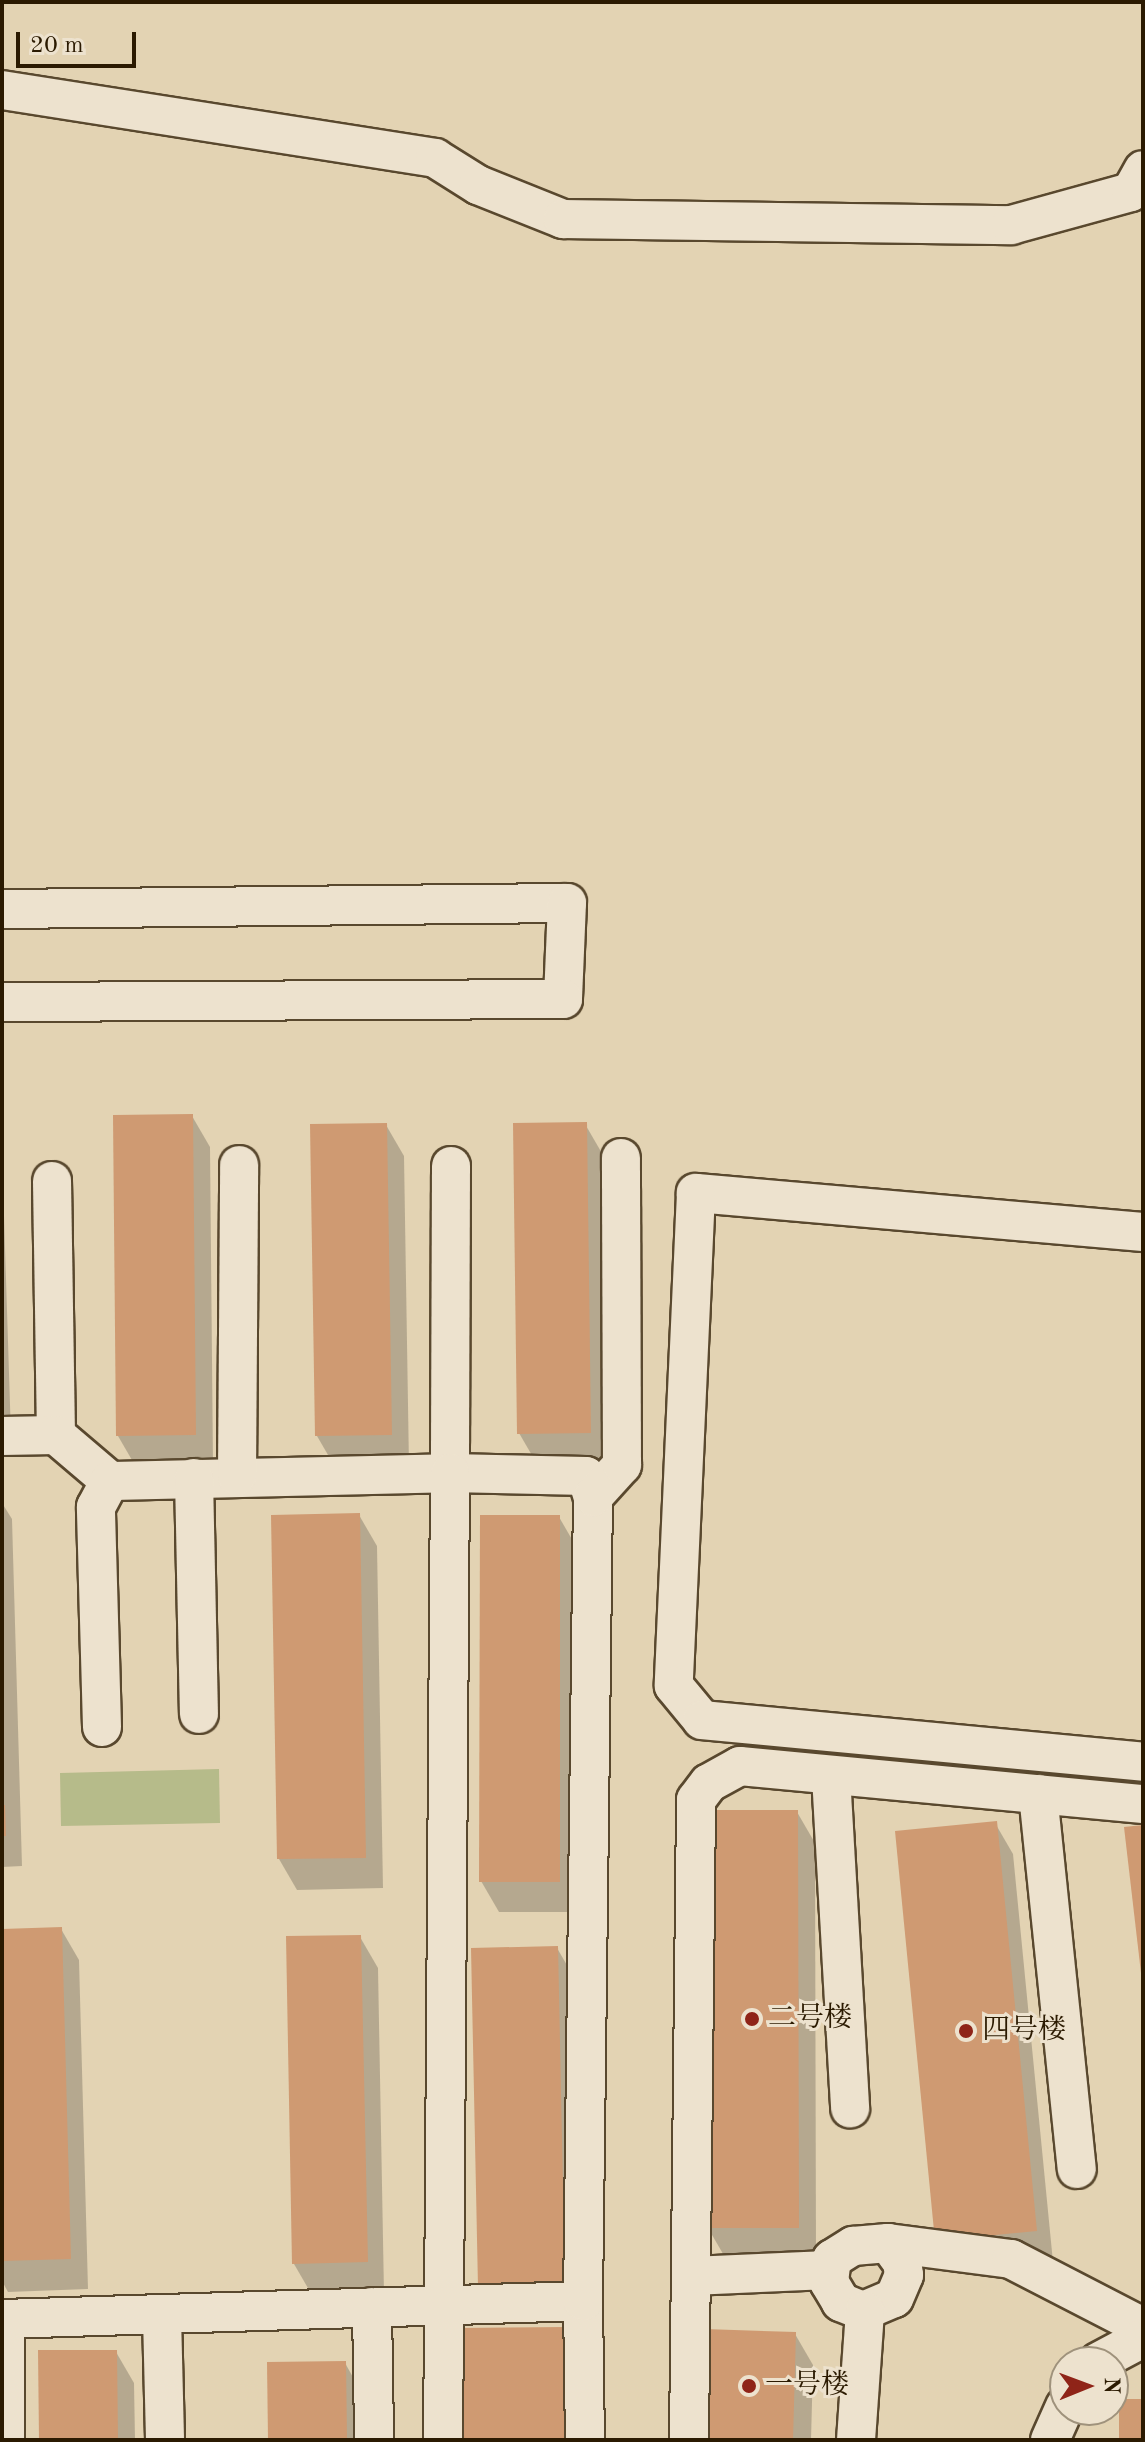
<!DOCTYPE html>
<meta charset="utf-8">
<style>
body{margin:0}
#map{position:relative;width:1145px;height:2442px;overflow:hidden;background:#e3d3b3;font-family:"Old Standard TT","Noto Serif SC",serif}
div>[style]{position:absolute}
.green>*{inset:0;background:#b6bb8a}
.shadow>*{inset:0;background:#0003}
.building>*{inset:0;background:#cf9a72}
.roads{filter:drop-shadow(2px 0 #59482e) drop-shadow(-2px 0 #59482e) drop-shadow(0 2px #59482e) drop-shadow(0 -2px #59482e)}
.street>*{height:38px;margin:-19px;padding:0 19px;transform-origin:19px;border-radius:19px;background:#ede2ce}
.dots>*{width:22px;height:22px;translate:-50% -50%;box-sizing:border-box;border:4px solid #ede2ce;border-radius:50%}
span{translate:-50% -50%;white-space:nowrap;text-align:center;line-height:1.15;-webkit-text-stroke:6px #ede2ce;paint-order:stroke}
.poi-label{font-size:28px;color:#2b1a01}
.left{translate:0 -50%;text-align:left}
.frame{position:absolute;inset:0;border:4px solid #2b1a01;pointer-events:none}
.north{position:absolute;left:1049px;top:2346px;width:80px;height:80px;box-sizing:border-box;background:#ede2ce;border:2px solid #9f927c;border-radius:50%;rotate:89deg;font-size:22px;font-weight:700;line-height:32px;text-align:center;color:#2b1a01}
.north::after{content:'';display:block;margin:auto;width:28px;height:36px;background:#8f2418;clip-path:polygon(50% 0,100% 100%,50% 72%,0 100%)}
.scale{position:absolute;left:16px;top:32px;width:120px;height:36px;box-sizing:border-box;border:4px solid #2b1a01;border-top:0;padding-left:10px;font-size:24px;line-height:28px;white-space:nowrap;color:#2b1a01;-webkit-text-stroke:6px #ede2ce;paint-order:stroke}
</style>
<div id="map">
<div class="green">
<i style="clip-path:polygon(219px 1769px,220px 1823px,61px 1826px,60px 1773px)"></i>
</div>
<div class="shadow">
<i style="clip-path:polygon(192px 1116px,210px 1147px,213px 1466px,136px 1467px,118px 1436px)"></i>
<i style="clip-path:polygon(585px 1124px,603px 1155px,608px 1464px,537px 1464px,519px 1433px)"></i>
<i style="clip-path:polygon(386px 1125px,404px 1156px,409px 1466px,335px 1467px,317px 1436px)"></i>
<i style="clip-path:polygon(2px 1153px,11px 1436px,2px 1436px)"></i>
<i style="clip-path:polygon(2px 1503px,12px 1519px,22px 1866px,2px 1867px)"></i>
<i style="clip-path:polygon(359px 1515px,377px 1546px,383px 1888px,297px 1890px,279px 1859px)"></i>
<i style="clip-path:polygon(559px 1517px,577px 1548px,576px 1912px,499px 1912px,481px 1881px)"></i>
<i style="clip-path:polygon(797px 1812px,815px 1843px,816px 2258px,726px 2259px,708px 2228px)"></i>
<i style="clip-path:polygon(995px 1823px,1013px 1854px,1053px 2262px,955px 2272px,937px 2241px)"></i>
<i style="clip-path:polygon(61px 1929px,79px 1960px,88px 2289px,8px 2292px,2px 2281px,2px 1931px)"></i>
<i style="clip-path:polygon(360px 1937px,378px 1968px,384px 2293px,312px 2295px,294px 2264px)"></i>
<i style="clip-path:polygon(557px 1948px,575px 1979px,582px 2315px,498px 2317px)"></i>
<i style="clip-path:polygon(795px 2334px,813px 2365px,811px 2440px,703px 2440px)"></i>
<i style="clip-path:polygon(116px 2352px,134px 2383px,135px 2440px,41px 2440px)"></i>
<i style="clip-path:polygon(345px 2363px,363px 2395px,363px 2440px,270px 2440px)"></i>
</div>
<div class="building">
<i style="clip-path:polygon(193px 1114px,196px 1435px,116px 1436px,113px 1115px)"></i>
<i style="clip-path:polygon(587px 1122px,591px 1433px,517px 1434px,513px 1123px)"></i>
<i style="clip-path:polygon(387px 1123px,392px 1435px,315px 1436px,310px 1124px)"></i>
<i style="clip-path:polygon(360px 1513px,366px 1858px,277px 1859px,271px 1515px)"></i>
<i style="clip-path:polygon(480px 1515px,560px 1515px,560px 1882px,479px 1882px)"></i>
<i style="clip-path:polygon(2px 1805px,5px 1805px,6px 1836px,2px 1836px)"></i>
<i style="clip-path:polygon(704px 1810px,798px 1810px,799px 2228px,706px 2228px)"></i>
<i style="clip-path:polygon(997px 1821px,1037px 2231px,935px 2241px,895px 1831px)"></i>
<i style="clip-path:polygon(1143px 1825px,1143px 1973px,1141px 1973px,1124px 1827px)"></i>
<i style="clip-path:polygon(62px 1927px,71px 2259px,2px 2261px,2px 1929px)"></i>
<i style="clip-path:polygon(361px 1935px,368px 2262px,292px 2264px,286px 1936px)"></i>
<i style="clip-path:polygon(558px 1946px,565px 2285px,478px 2287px,471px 1948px)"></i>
<i style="clip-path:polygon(566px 2327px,567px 2440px,460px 2440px,459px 2328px)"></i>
<i style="clip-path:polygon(704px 2329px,796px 2332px,793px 2440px,701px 2440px)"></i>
<i style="clip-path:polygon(38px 2350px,117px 2350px,118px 2440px,39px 2440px)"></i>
<i style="clip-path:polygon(346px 2361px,347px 2440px,268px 2440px,267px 2362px)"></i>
<i style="clip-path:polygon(1119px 2399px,1143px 2399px,1143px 2440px,1119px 2440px)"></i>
</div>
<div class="roads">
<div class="street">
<i style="left:2px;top:90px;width:438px;rotate:8.9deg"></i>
<i style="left:435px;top:158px;width:51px;rotate:32.1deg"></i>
<i style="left:478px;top:185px;width:92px;rotate:21.8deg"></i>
<i style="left:563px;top:219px;width:448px;rotate:0.8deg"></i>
<i style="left:1011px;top:225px;width:124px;rotate:-15.4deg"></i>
<i style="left:1131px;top:192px;width:25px;rotate:-61deg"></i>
<i style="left:2px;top:909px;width:565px;rotate:-0.61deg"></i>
<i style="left:567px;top:903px;width:96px;rotate:92.4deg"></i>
<i style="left:563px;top:999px;width:561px;rotate:179.69deg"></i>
<i style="left:451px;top:1166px;width:307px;rotate:90.2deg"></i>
<i style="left:450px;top:1473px;width:136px;rotate:1.3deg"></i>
<i style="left:586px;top:1476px;width:22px;rotate:72deg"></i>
<i style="left:52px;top:1181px;width:254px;rotate:89.1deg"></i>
<i style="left:1143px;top:1232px;width:449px;rotate:-175deg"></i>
<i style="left:696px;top:1193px;width:493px;rotate:92.6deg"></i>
<i style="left:674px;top:1686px;width:44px;rotate:50.5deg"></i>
<i style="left:702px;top:1720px;width:443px;rotate:5.4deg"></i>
<i style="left:2px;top:1436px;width:54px;rotate:-1.1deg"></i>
<i style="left:56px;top:1435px;width:71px;rotate:40.4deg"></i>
<i style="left:110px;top:1481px;width:340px;rotate:-1.3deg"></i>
<i style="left:450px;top:1473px;width:967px;rotate:90.41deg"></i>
<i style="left:237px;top:1476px;width:311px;rotate:-89.6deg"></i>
<i style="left:194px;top:1478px;width:236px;rotate:88.8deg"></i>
<i style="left:102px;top:1727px;width:220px;rotate:-91.6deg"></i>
<i style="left:96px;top:1507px;width:30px;rotate:-62deg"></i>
<i style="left:831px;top:1776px;width:333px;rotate:86.7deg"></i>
<i style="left:1038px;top:1794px;width:377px;rotate:84.1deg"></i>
<i style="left:888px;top:2243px;width:24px;rotate:54deg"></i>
<i style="left:902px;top:2262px;width:13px;rotate:81deg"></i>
<i style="left:904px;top:2275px;width:25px;rotate:113deg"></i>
<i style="left:894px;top:2298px;width:34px;rotate:157deg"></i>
<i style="left:863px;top:2311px;width:24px;rotate:-158deg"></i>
<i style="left:841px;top:2302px;width:23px;rotate:-121deg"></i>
<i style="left:829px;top:2282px;width:23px;rotate:-83deg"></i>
<i style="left:832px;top:2259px;width:25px;rotate:-32deg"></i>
<i style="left:853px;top:2246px;width:35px;rotate:-5deg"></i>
<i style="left:888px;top:2243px;width:124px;rotate:7.4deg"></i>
<i style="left:1011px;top:2259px;width:148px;rotate:27.3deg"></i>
<i style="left:691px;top:2276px;width:137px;rotate:-2.5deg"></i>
<i style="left:583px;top:2301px;width:139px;rotate:89.2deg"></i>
<i style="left:372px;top:2307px;width:133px;rotate:89.1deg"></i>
<i style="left:162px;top:2316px;width:124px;rotate:88.6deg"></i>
<i style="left:2px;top:2319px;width:581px;rotate:-1.77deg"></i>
<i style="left:583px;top:2301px;width:804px;rotate:-89.29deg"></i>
<i style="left:593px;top:1497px;width:43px;rotate:-47.8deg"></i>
<i style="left:622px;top:1465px;width:307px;rotate:-90.2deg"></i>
<i style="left:5px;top:2319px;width:121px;rotate:90deg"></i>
<i style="left:1098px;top:2362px;width:51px;rotate:-28.1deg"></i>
<i style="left:689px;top:2440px;width:640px;rotate:-89.37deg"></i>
<i style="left:696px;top:1800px;width:21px;rotate:-53deg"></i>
<i style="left:709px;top:1783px;width:35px;rotate:-29deg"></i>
<i style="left:740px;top:1766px;width:405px;rotate:5.4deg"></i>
<i style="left:856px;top:2440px;width:129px;rotate:-86deg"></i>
<i style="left:1050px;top:2440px;width:37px;rotate:-66deg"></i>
</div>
</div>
<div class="dots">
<i style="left:752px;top:2019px;background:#8f2418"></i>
<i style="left:966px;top:2031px;background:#8f2418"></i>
<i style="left:749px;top:2386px;background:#8f2418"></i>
</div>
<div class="poi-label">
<span class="left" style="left:768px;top:2019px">二号楼</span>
<span class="left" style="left:982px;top:2031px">四号楼</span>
<span class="left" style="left:765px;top:2386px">一号楼</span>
</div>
<div class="frame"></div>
<div class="north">N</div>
<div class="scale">20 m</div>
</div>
